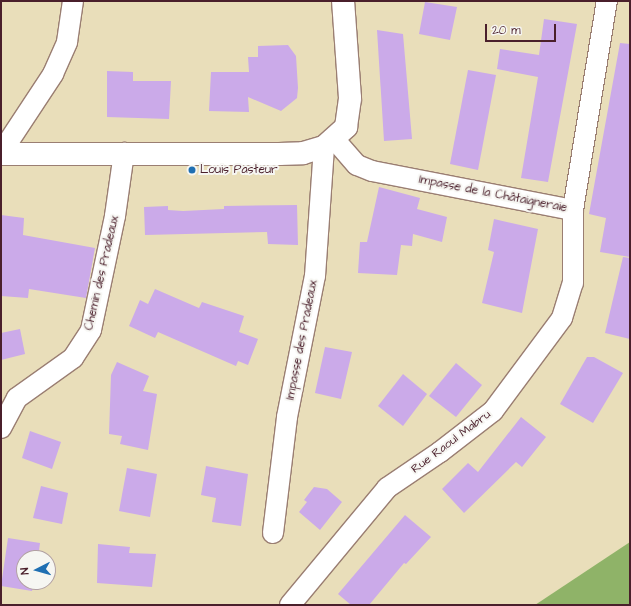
<!DOCTYPE html>
<meta charset="utf-8">
<style>
body{margin:0}
#map{position:relative;width:631px;height:606px;overflow:hidden;background:#e9deba;font-family:"Architects Daughter",sans-serif}
div>[style]{position:absolute}
.forest>*{inset:0;background:#8fb368}
.building>*{inset:0;background:#cbaae9}
.roads{filter:drop-shadow(1px 0 #9a7e72) drop-shadow(-1px 0 #9a7e72) drop-shadow(0 1px #9a7e72) drop-shadow(0 -1px #9a7e72)}
.street>*{height:20px;margin:-10px;padding:0 10px;transform-origin:10px;border-radius:10px;background:#fff}
.secondary>*{height:22px;margin:-11px;padding:0 11px;transform-origin:11px;border-radius:11px;background:#fff}
.dots>*{width:11px;height:11px;translate:-50% -50%;box-sizing:border-box;border:2px solid #f6f6f2;border-radius:50%}
span{translate:-50% -50%;white-space:nowrap;text-align:center;line-height:1.15;-webkit-text-stroke:4px #f6f6f2;paint-order:stroke}
.poi-label{font-size:12px;color:#4a1f2b}
.left{translate:0 -50%;text-align:left}
.street-label{font-size:12px;color:#4a1f2b}
.frame{position:absolute;inset:0;border:2px solid #4a1f2b;pointer-events:none}
.north{position:absolute;left:16px;top:550px;width:40px;height:40px;box-sizing:border-box;background:#f6f6f2;border:1px solid #b1a0a2;border-radius:50%;rotate:264deg;font-size:11px;font-weight:700;line-height:16px;text-align:center;color:#4a1f2b}
.north::after{content:'';display:block;margin:auto;width:14px;height:18px;background:#1f6fb2;clip-path:polygon(50% 0,100% 100%,50% 72%,0 100%)}
.scale{position:absolute;left:485px;top:24px;width:71px;height:18px;box-sizing:border-box;border:2px solid #4a1f2b;border-top:0;padding-left:5px;font-size:12px;line-height:14px;white-space:nowrap;color:#4a1f2b;-webkit-text-stroke:3px #f6f6f2;paint-order:stroke}
</style>
<div id="map">
<div class="forest">
<i style="clip-path:polygon(630px 542px,630px 605px,535px 605px)"></i>
</div>
<div class="building">
<i style="clip-path:polygon(425px 2px,457px 7px,450px 40px,419px 34px)"></i>
<i style="clip-path:polygon(544px 19px,577px 24px,548px 182px,521px 178px,538px 77px,497px 69px,500px 49px,539px 55px)"></i>
<i style="clip-path:polygon(377px 30px,403px 34px,412px 139px,384px 141px)"></i>
<i style="clip-path:polygon(620px 43px,630px 44px,630px 257px,600px 252px,606px 218px,589px 214px)"></i>
<i style="clip-path:polygon(288px 45px,296px 56px,298px 88px,297px 98px,281px 111px,248px 97px,249px 112px,209px 111px,211px 72px,249px 72px,248px 57px,258px 57px,258px 46px)"></i>
<i style="clip-path:polygon(468px 70px,496px 75px,478px 170px,450px 164px)"></i>
<i style="clip-path:polygon(107px 71px,133px 72px,133px 81px,171px 81px,169px 119px,107px 117px)"></i>
<i style="clip-path:polygon(379px 187px,420px 198px,417px 209px,447px 217px,442px 242px,413px 234px,412px 246px,401px 245px,397px 275px,358px 273px,360px 242px,367px 242px)"></i>
<i style="clip-path:polygon(297px 205px,298px 245px,268px 244px,267px 232px,145px 235px,144px 207px,168px 206px,168px 210px,183px 211px,224px 209px,224px 206px)"></i>
<i style="clip-path:polygon(1px 215px,24px 218px,23px 235px,95px 248px,86px 298px,29px 289px,28px 298px,1px 296px)"></i>
<i style="clip-path:polygon(494px 219px,538px 229px,522px 313px,482px 303px,494px 252px,488px 250px)"></i>
<i style="clip-path:polygon(623px 257px,630px 258px,630px 339px,605px 333px)"></i>
<i style="clip-path:polygon(155px 289px,199px 308px,202px 302px,244px 316px,239px 332px,258px 339px,248px 365px,238px 361px,236px 366px,158px 332px,155px 338px,129px 326px,140px 300px,148px 304px)"></i>
<i style="clip-path:polygon(20px 329px,25px 354px,1px 360px,1px 333px)"></i>
<i style="clip-path:polygon(325px 347px,352px 352px,341px 399px,315px 393px)"></i>
<i style="clip-path:polygon(587px 357px,594px 357px,623px 373px,593px 423px,560px 404px)"></i>
<i style="clip-path:polygon(117px 362px,149px 376px,143px 391px,157px 394px,148px 450px,120px 444px,122px 436px,109px 434px,111px 375px)"></i>
<i style="clip-path:polygon(456px 363px,482px 385px,456px 417px,429px 396px)"></i>
<i style="clip-path:polygon(403px 374px,427px 394px,403px 426px,378px 406px)"></i>
<i style="clip-path:polygon(521px 417px,546px 437px,522px 467px,516px 462px,464px 513px,442px 489px,468px 463px,478px 472px)"></i>
<i style="clip-path:polygon(30px 431px,61px 442px,52px 469px,22px 458px)"></i>
<i style="clip-path:polygon(206px 466px,248px 474px,241px 526px,212px 522px,216px 498px,201px 495px)"></i>
<i style="clip-path:polygon(127px 468px,157px 474px,150px 517px,119px 511px)"></i>
<i style="clip-path:polygon(41px 486px,68px 493px,62px 524px,33px 518px)"></i>
<i style="clip-path:polygon(314px 487px,327px 489px,342px 502px,320px 530px,299px 512px,307px 502px,304px 500px)"></i>
<i style="clip-path:polygon(405px 515px,431px 537px,406px 564px,404px 563px,369px 605px,351px 605px,338px 594px)"></i>
<i style="clip-path:polygon(8px 538px,40px 543px,38px 558px,24px 558px,24px 582px,34px 582px,32px 591px,1px 586px)"></i>
<i style="clip-path:polygon(98px 544px,130px 547px,129px 553px,156px 554px,152px 587px,97px 583px)"></i>
</div>
<div class="roads">
<div class="street">
<i style="left:335px;top:140px;width:33px;rotate:49deg"></i>
<i style="left:357px;top:165px;width:16px;rotate:22deg"></i>
<i style="left:372px;top:171px;width:205px;rotate:11deg"></i>
<i style="left:1px;top:153px;width:95px;rotate:-56.6deg"></i>
<i style="left:53px;top:74px;width:35px;rotate:-66deg"></i>
<i style="left:67px;top:42px;width:41px;rotate:-81.7deg"></i>
<i style="left:1px;top:428px;width:34px;rotate:-62deg"></i>
<i style="left:17px;top:398px;width:69px;rotate:-35.5deg"></i>
<i style="left:73px;top:358px;width:33px;rotate:-57deg"></i>
<i style="left:91px;top:330px;width:116px;rotate:-78.1deg"></i>
<i style="left:115px;top:216px;width:64px;rotate:-81.9deg"></i>
<i style="left:273px;top:533px;width:117px;rotate:-83.1deg"></i>
<i style="left:287px;top:417px;width:144px;rotate:-78.8deg"></i>
<i style="left:315px;top:276px;width:129px;rotate:-86deg"></i>
<i style="left:290px;top:605px;width:152px;rotate:-50.3deg"></i>
<i style="left:387px;top:488px;width:64px;rotate:-34.2deg"></i>
<i style="left:440px;top:452px;width:67px;rotate:-37.7deg"></i>
<i style="left:493px;top:411px;width:116px;rotate:-53.4deg"></i>
<i style="left:562px;top:318px;width:37px;rotate:-73deg"></i>
<i style="left:573px;top:283px;width:73px;rotate:-90deg"></i>
<i style="left:573px;top:210px;width:212px;rotate:-80.8deg"></i>
</div>
<div class="secondary">
<i style="left:1px;top:154px;width:278px"></i>
<i style="left:279px;top:154px;width:24px;rotate:-2deg"></i>
<i style="left:303px;top:153px;width:22px;rotate:-16deg"></i>
<i style="left:324px;top:147px;width:30px;rotate:-42deg"></i>
<i style="left:346px;top:127px;width:29px;rotate:-82deg"></i>
<i style="left:350px;top:98px;width:97px;rotate:-94.1deg"></i>
</div>
</div>
<div class="dots">
<i style="left:192px;top:170px;background:#1f6fb2"></i>
</div>
<div class="poi-label">
<span class="left" style="left:200px;top:170px">Louis Pasteur</span>
</div>
<div class="street-label">
<span style="left:493px;top:194px;rotate:11deg">Impasse de la Châtaigneraie</span>
<span style="left:102px;top:273px;rotate:-77deg">Chemin des Pradeaux</span>
<span style="left:302px;top:340px;rotate:-79deg">Impasse des Pradeaux</span>
<span style="left:451px;top:442px;rotate:-37deg">Rue Raoul Mabru</span>
</div>
<div class="frame"></div>
<div class="north">N</div>
<div class="scale">20 m</div>
</div>
